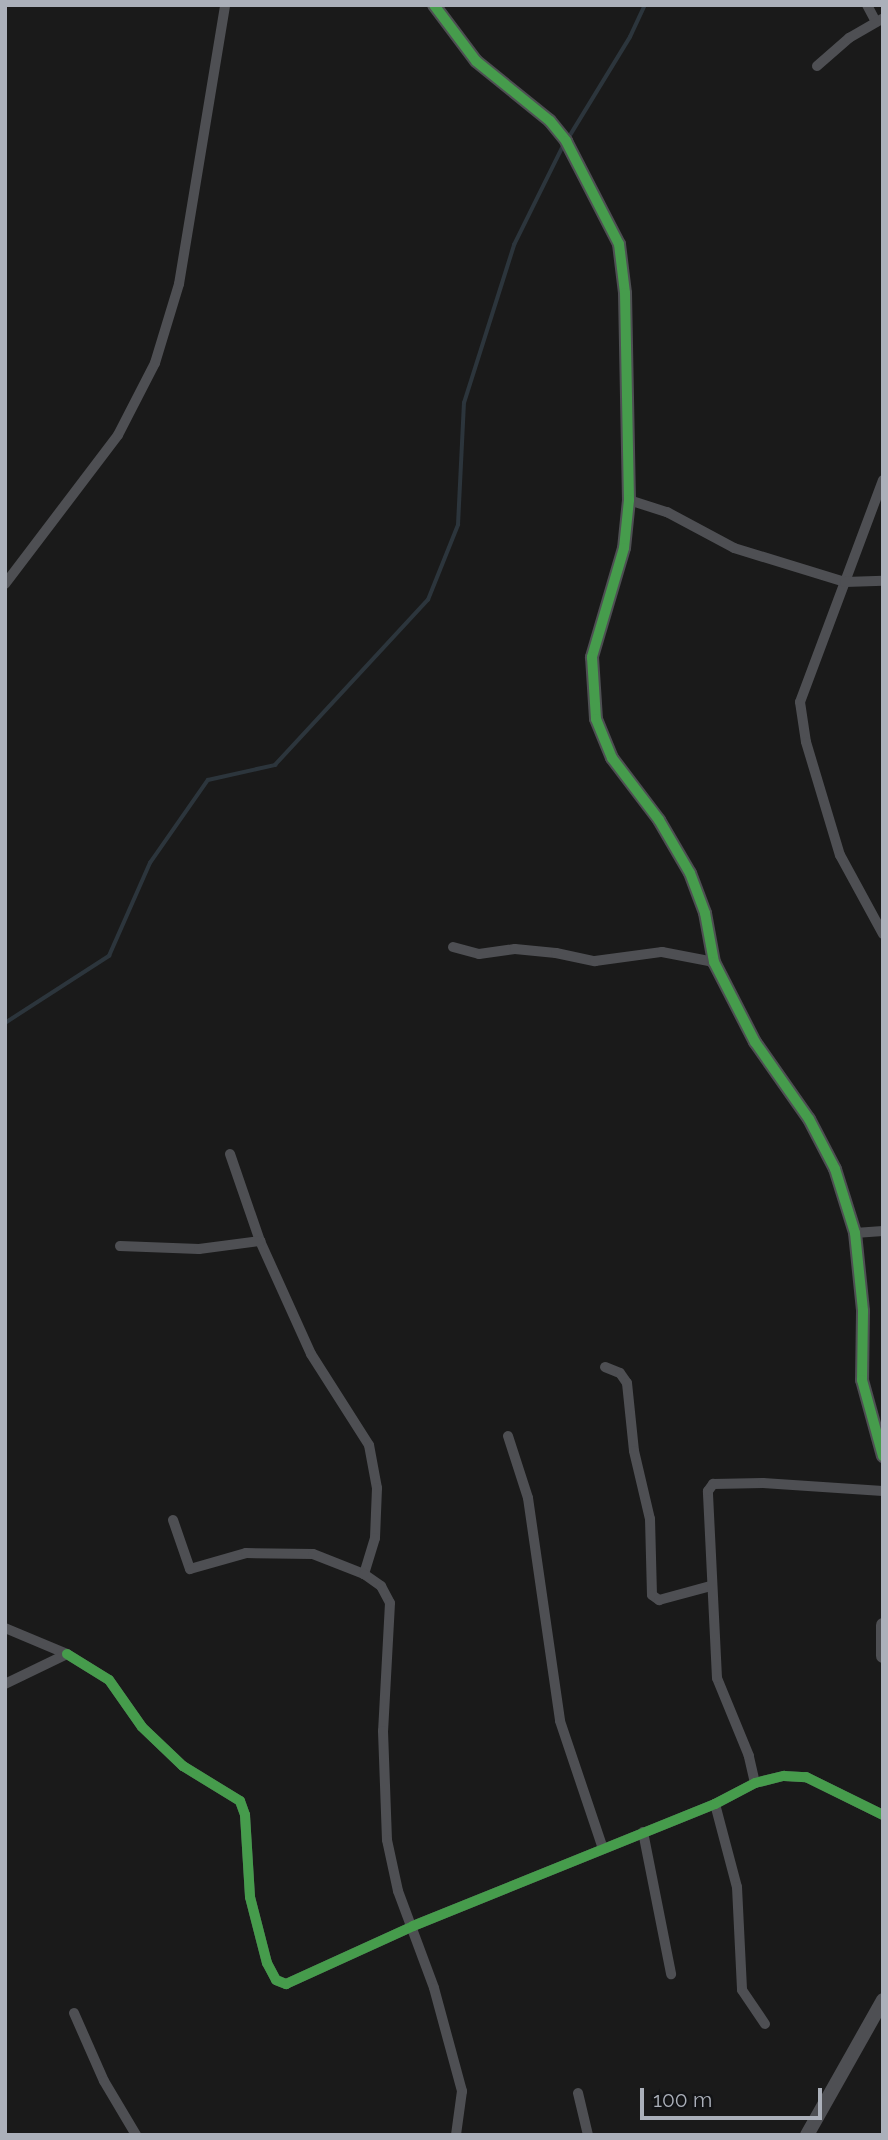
<!DOCTYPE html>
<style>
body{margin:0}
#map{position:relative;width:888px;height:2140px;overflow:hidden;background:#1a1a1a;font-family:Raleway,sans-serif}
div>[style]{position:absolute}
.stream>*{height:3.5px;margin:-1.75px;padding:0 1.75px;transform-origin:1.75px;border-radius:1.75px;background:#2c353c}
.minor>*{height:10px;margin:-5px;padding:0 5px;transform-origin:5px;border-radius:5px;background:#4e4f53}
.tertiary>*{height:14px;margin:-7px;padding:0 7px;transform-origin:7px;border-radius:7px;background:#4e4f53}
.cycleway>*{height:10px;margin:-5px;padding:0 5px;transform-origin:5px;border-radius:5px;background:#469c4c}
span{translate:-50% -50%;white-space:nowrap;text-align:center;line-height:1.15;-webkit-text-stroke:7px #131416;paint-order:stroke}
.frame{position:absolute;inset:0;border:7px solid #abb0ba;pointer-events:none}
.scale{position:absolute;left:640px;top:2088px;width:182px;height:32px;box-sizing:border-box;border:4px solid #abb0ba;border-top:0;padding-left:9px;font-size:21px;line-height:24px;white-space:nowrap;color:#abb0ba;-webkit-text-stroke:5px #131416;paint-order:stroke}
</style>
<div id="map">
<div class="stream">
<i style="left:569px;top:137px;width:117px;rotate:-58.6deg"></i>
<i style="left:630px;top:37px;width:35px;rotate:-65deg"></i>
<i style="left:5px;top:1023px;width:124px;rotate:-32.8deg"></i>
<i style="left:109px;top:956px;width:102px;rotate:-66.2deg"></i>
<i style="left:150px;top:863px;width:101px;rotate:-55.1deg"></i>
<i style="left:208px;top:780px;width:69px;rotate:-12.6deg"></i>
<i style="left:275px;top:765px;width:225px;rotate:-47.2deg"></i>
<i style="left:428px;top:600px;width:81px;rotate:-68.2deg"></i>
<i style="left:458px;top:525px;width:122px;rotate:-87.2deg"></i>
<i style="left:464px;top:403px;width:166px;rotate:-72.4deg"></i>
<i style="left:514px;top:245px;width:110px;rotate:-63.7deg"></i>
</div>
<div class="minor">
<i style="left:867px;top:5px;width:19px;rotate:62deg"></i>
<i style="left:817px;top:66px;width:43px;rotate:-41.2deg"></i>
<i style="left:849px;top:38px;width:39px;rotate:-30deg"></i>
<i style="left:883px;top:480px;width:237px;rotate:110.5deg"></i>
<i style="left:800px;top:702px;width:40px;rotate:81.5deg"></i>
<i style="left:806px;top:742px;width:118px;rotate:73.3deg"></i>
<i style="left:840px;top:855px;width:90px;rotate:61.4deg"></i>
<i style="left:629px;top:500px;width:40px;rotate:18deg"></i>
<i style="left:667px;top:512px;width:76px;rotate:28.2deg"></i>
<i style="left:734px;top:548px;width:116px;rotate:17deg"></i>
<i style="left:845px;top:582px;width:38px;rotate:-2deg"></i>
<i style="left:5px;top:584px;width:187px;rotate:-52.8deg"></i>
<i style="left:118px;top:435px;width:81px;rotate:-62.8deg"></i>
<i style="left:155px;top:363px;width:83px;rotate:-73.1deg"></i>
<i style="left:179px;top:284px;width:283px;rotate:-80.6deg"></i>
<i style="left:453px;top:947px;width:27px;rotate:15deg"></i>
<i style="left:479px;top:954px;width:36px;rotate:-8deg"></i>
<i style="left:515px;top:949px;width:41px;rotate:5.6deg"></i>
<i style="left:556px;top:953px;width:40px;rotate:12deg"></i>
<i style="left:595px;top:961px;width:68px;rotate:-7.7deg"></i>
<i style="left:662px;top:952px;width:53px;rotate:10.9deg"></i>
<i style="left:230px;top:1154px;width:92px;rotate:71deg"></i>
<i style="left:260px;top:1241px;width:124px;rotate:65.7deg"></i>
<i style="left:311px;top:1354px;width:108px;rotate:57.5deg"></i>
<i style="left:369px;top:1445px;width:44px;rotate:79.5deg"></i>
<i style="left:377px;top:1488px;width:50px;rotate:92.3deg"></i>
<i style="left:375px;top:1538px;width:38px;rotate:107deg"></i>
<i style="left:855px;top:1233px;width:28px;rotate:-4deg"></i>
<i style="left:120px;top:1246px;width:79px;rotate:2.2deg"></i>
<i style="left:199px;top:1249px;width:62px;rotate:-7.5deg"></i>
<i style="left:605px;top:1367px;width:16px;rotate:22deg"></i>
<i style="left:620px;top:1373px;width:12px;rotate:55deg"></i>
<i style="left:627px;top:1383px;width:68px;rotate:84.1deg"></i>
<i style="left:634px;top:1451px;width:70px;rotate:76.8deg"></i>
<i style="left:650px;top:1519px;width:76px;rotate:88.5deg"></i>
<i style="left:652px;top:1595px;width:9px;rotate:36deg"></i>
<i style="left:659px;top:1600px;width:54px;rotate:-15.1deg"></i>
<i style="left:508px;top:1436px;width:65px;rotate:72.1deg"></i>
<i style="left:528px;top:1498px;width:225px;rotate:81.8deg"></i>
<i style="left:560px;top:1721px;width:135px;rotate:71.4deg"></i>
<i style="left:173px;top:1520px;width:52px;rotate:70.9deg"></i>
<i style="left:190px;top:1569px;width:58px;rotate:-15.9deg"></i>
<i style="left:246px;top:1553px;width:67px;rotate:0.9deg"></i>
<i style="left:313px;top:1554px;width:55px;rotate:21.4deg"></i>
<i style="left:364px;top:1574px;width:21px;rotate:35deg"></i>
<i style="left:381px;top:1586px;width:19px;rotate:62deg"></i>
<i style="left:390px;top:1603px;width:128px;rotate:93.1deg"></i>
<i style="left:383px;top:1731px;width:109px;rotate:87.9deg"></i>
<i style="left:387px;top:1840px;width:52px;rotate:77.8deg"></i>
<i style="left:398px;top:1891px;width:103px;rotate:69.6deg"></i>
<i style="left:434px;top:1988px;width:107px;rotate:74.8deg"></i>
<i style="left:462px;top:2091px;width:44px;rotate:97.8deg"></i>
<i style="left:5px;top:1628px;width:67px;rotate:22.8deg"></i>
<i style="left:67px;top:1654px;width:69px;rotate:154.2deg"></i>
<i style="left:67px;top:1654px;width:49px;rotate:31.8deg"></i>
<i style="left:109px;top:1680px;width:57px;rotate:54.9deg"></i>
<i style="left:142px;top:1727px;width:57px;rotate:43.6deg"></i>
<i style="left:183px;top:1766px;width:67px;rotate:31.6deg"></i>
<i style="left:240px;top:1801px;width:15px;rotate:70deg"></i>
<i style="left:245px;top:1815px;width:82px;rotate:86.5deg"></i>
<i style="left:250px;top:1897px;width:68px;rotate:75.6deg"></i>
<i style="left:267px;top:1963px;width:19px;rotate:62deg"></i>
<i style="left:276px;top:1980px;width:11px;rotate:22deg"></i>
<i style="left:286px;top:1984px;width:140px;rotate:-24.5deg"></i>
<i style="left:413px;top:1926px;width:326px;rotate:-22deg"></i>
<i style="left:715px;top:1804px;width:45px;rotate:-27.7deg"></i>
<i style="left:755px;top:1783px;width:30px;rotate:-14deg"></i>
<i style="left:784px;top:1776px;width:22px;rotate:3deg"></i>
<i style="left:806px;top:1777px;width:86px;rotate:26.3deg"></i>
<i style="left:755px;top:1783px;width:28px;rotate:-103deg"></i>
<i style="left:749px;top:1756px;width:84px;rotate:-112.3deg"></i>
<i style="left:717px;top:1678px;width:187px;rotate:-92.8deg"></i>
<i style="left:708px;top:1491px;width:9px;rotate:-54deg"></i>
<i style="left:713px;top:1484px;width:50px;rotate:-1.1deg"></i>
<i style="left:763px;top:1483px;width:120px;rotate:3.8deg"></i>
<i style="left:715px;top:1804px;width:86px;rotate:75.2deg"></i>
<i style="left:737px;top:1887px;width:103px;rotate:87.2deg"></i>
<i style="left:742px;top:1990px;width:41px;rotate:55.9deg"></i>
<i style="left:643px;top:1832px;width:145px;rotate:78.8deg"></i>
<i style="left:74px;top:2013px;width:74px;rotate:66.2deg"></i>
<i style="left:104px;top:2081px;width:63px;rotate:59.3deg"></i>
<i style="left:578px;top:2093px;width:43px;rotate:76.6deg"></i>
</div>
<div class="tertiary">
<i style="left:434px;top:5px;width:70px;rotate:53.1deg"></i>
<i style="left:476px;top:61px;width:95px;rotate:39deg"></i>
<i style="left:550px;top:121px;width:26px;rotate:51deg"></i>
<i style="left:566px;top:141px;width:116px;rotate:62.8deg"></i>
<i style="left:619px;top:244px;width:49px;rotate:83deg"></i>
<i style="left:625px;top:293px;width:207px;rotate:88.9deg"></i>
<i style="left:629px;top:500px;width:48px;rotate:95.9deg"></i>
<i style="left:624px;top:548px;width:114px;rotate:106.4deg"></i>
<i style="left:592px;top:657px;width:62px;rotate:86.3deg"></i>
<i style="left:596px;top:719px;width:42px;rotate:67.7deg"></i>
<i style="left:612px;top:758px;width:78px;rotate:52.8deg"></i>
<i style="left:659px;top:820px;width:61px;rotate:59.7deg"></i>
<i style="left:690px;top:873px;width:43px;rotate:69.4deg"></i>
<i style="left:705px;top:913px;width:50px;rotate:79.6deg"></i>
<i style="left:714px;top:962px;width:90px;rotate:62.9deg"></i>
<i style="left:755px;top:1042px;width:94px;rotate:55deg"></i>
<i style="left:809px;top:1119px;width:56px;rotate:62.5deg"></i>
<i style="left:835px;top:1169px;width:67px;rotate:72.6deg"></i>
<i style="left:855px;top:1233px;width:78px;rotate:84.1deg"></i>
<i style="left:863px;top:1311px;width:69px;rotate:90.8deg"></i>
<i style="left:862px;top:1380px;width:79px;rotate:74.6deg"></i>
<i style="left:883px;top:1625px;width:31px;rotate:90deg"></i>
<i style="left:807px;top:2135px;width:155px;rotate:-60.6deg"></i>
</div>
<div class="cycleway">
<i style="left:434px;top:5px;width:70px;rotate:53.1deg"></i>
<i style="left:476px;top:61px;width:95px;rotate:39deg"></i>
<i style="left:550px;top:121px;width:26px;rotate:51deg"></i>
<i style="left:566px;top:141px;width:116px;rotate:62.8deg"></i>
<i style="left:619px;top:244px;width:49px;rotate:83deg"></i>
<i style="left:625px;top:293px;width:207px;rotate:88.9deg"></i>
<i style="left:629px;top:500px;width:48px;rotate:95.9deg"></i>
<i style="left:624px;top:548px;width:114px;rotate:106.4deg"></i>
<i style="left:592px;top:657px;width:62px;rotate:86.3deg"></i>
<i style="left:596px;top:719px;width:42px;rotate:67.7deg"></i>
<i style="left:612px;top:758px;width:78px;rotate:52.8deg"></i>
<i style="left:659px;top:820px;width:61px;rotate:59.7deg"></i>
<i style="left:690px;top:873px;width:43px;rotate:69.4deg"></i>
<i style="left:705px;top:913px;width:50px;rotate:79.6deg"></i>
<i style="left:714px;top:962px;width:90px;rotate:62.9deg"></i>
<i style="left:755px;top:1042px;width:94px;rotate:55deg"></i>
<i style="left:809px;top:1119px;width:56px;rotate:62.5deg"></i>
<i style="left:835px;top:1169px;width:67px;rotate:72.6deg"></i>
<i style="left:855px;top:1233px;width:78px;rotate:84.1deg"></i>
<i style="left:863px;top:1311px;width:69px;rotate:90.8deg"></i>
<i style="left:862px;top:1380px;width:79px;rotate:74.6deg"></i>
<i style="left:67px;top:1654px;width:49px;rotate:31.8deg"></i>
<i style="left:109px;top:1680px;width:57px;rotate:54.9deg"></i>
<i style="left:142px;top:1727px;width:57px;rotate:43.6deg"></i>
<i style="left:183px;top:1766px;width:67px;rotate:31.6deg"></i>
<i style="left:240px;top:1801px;width:15px;rotate:70deg"></i>
<i style="left:245px;top:1815px;width:82px;rotate:86.5deg"></i>
<i style="left:250px;top:1897px;width:68px;rotate:75.6deg"></i>
<i style="left:267px;top:1963px;width:19px;rotate:62deg"></i>
<i style="left:276px;top:1980px;width:11px;rotate:22deg"></i>
<i style="left:286px;top:1984px;width:140px;rotate:-24.5deg"></i>
<i style="left:413px;top:1926px;width:326px;rotate:-22deg"></i>
<i style="left:715px;top:1804px;width:45px;rotate:-27.7deg"></i>
<i style="left:755px;top:1783px;width:30px;rotate:-14deg"></i>
<i style="left:784px;top:1776px;width:22px;rotate:3deg"></i>
<i style="left:806px;top:1777px;width:86px;rotate:26.3deg"></i>
</div>
<div class="frame"></div>
<div class="scale">100 m</div>
</div>
